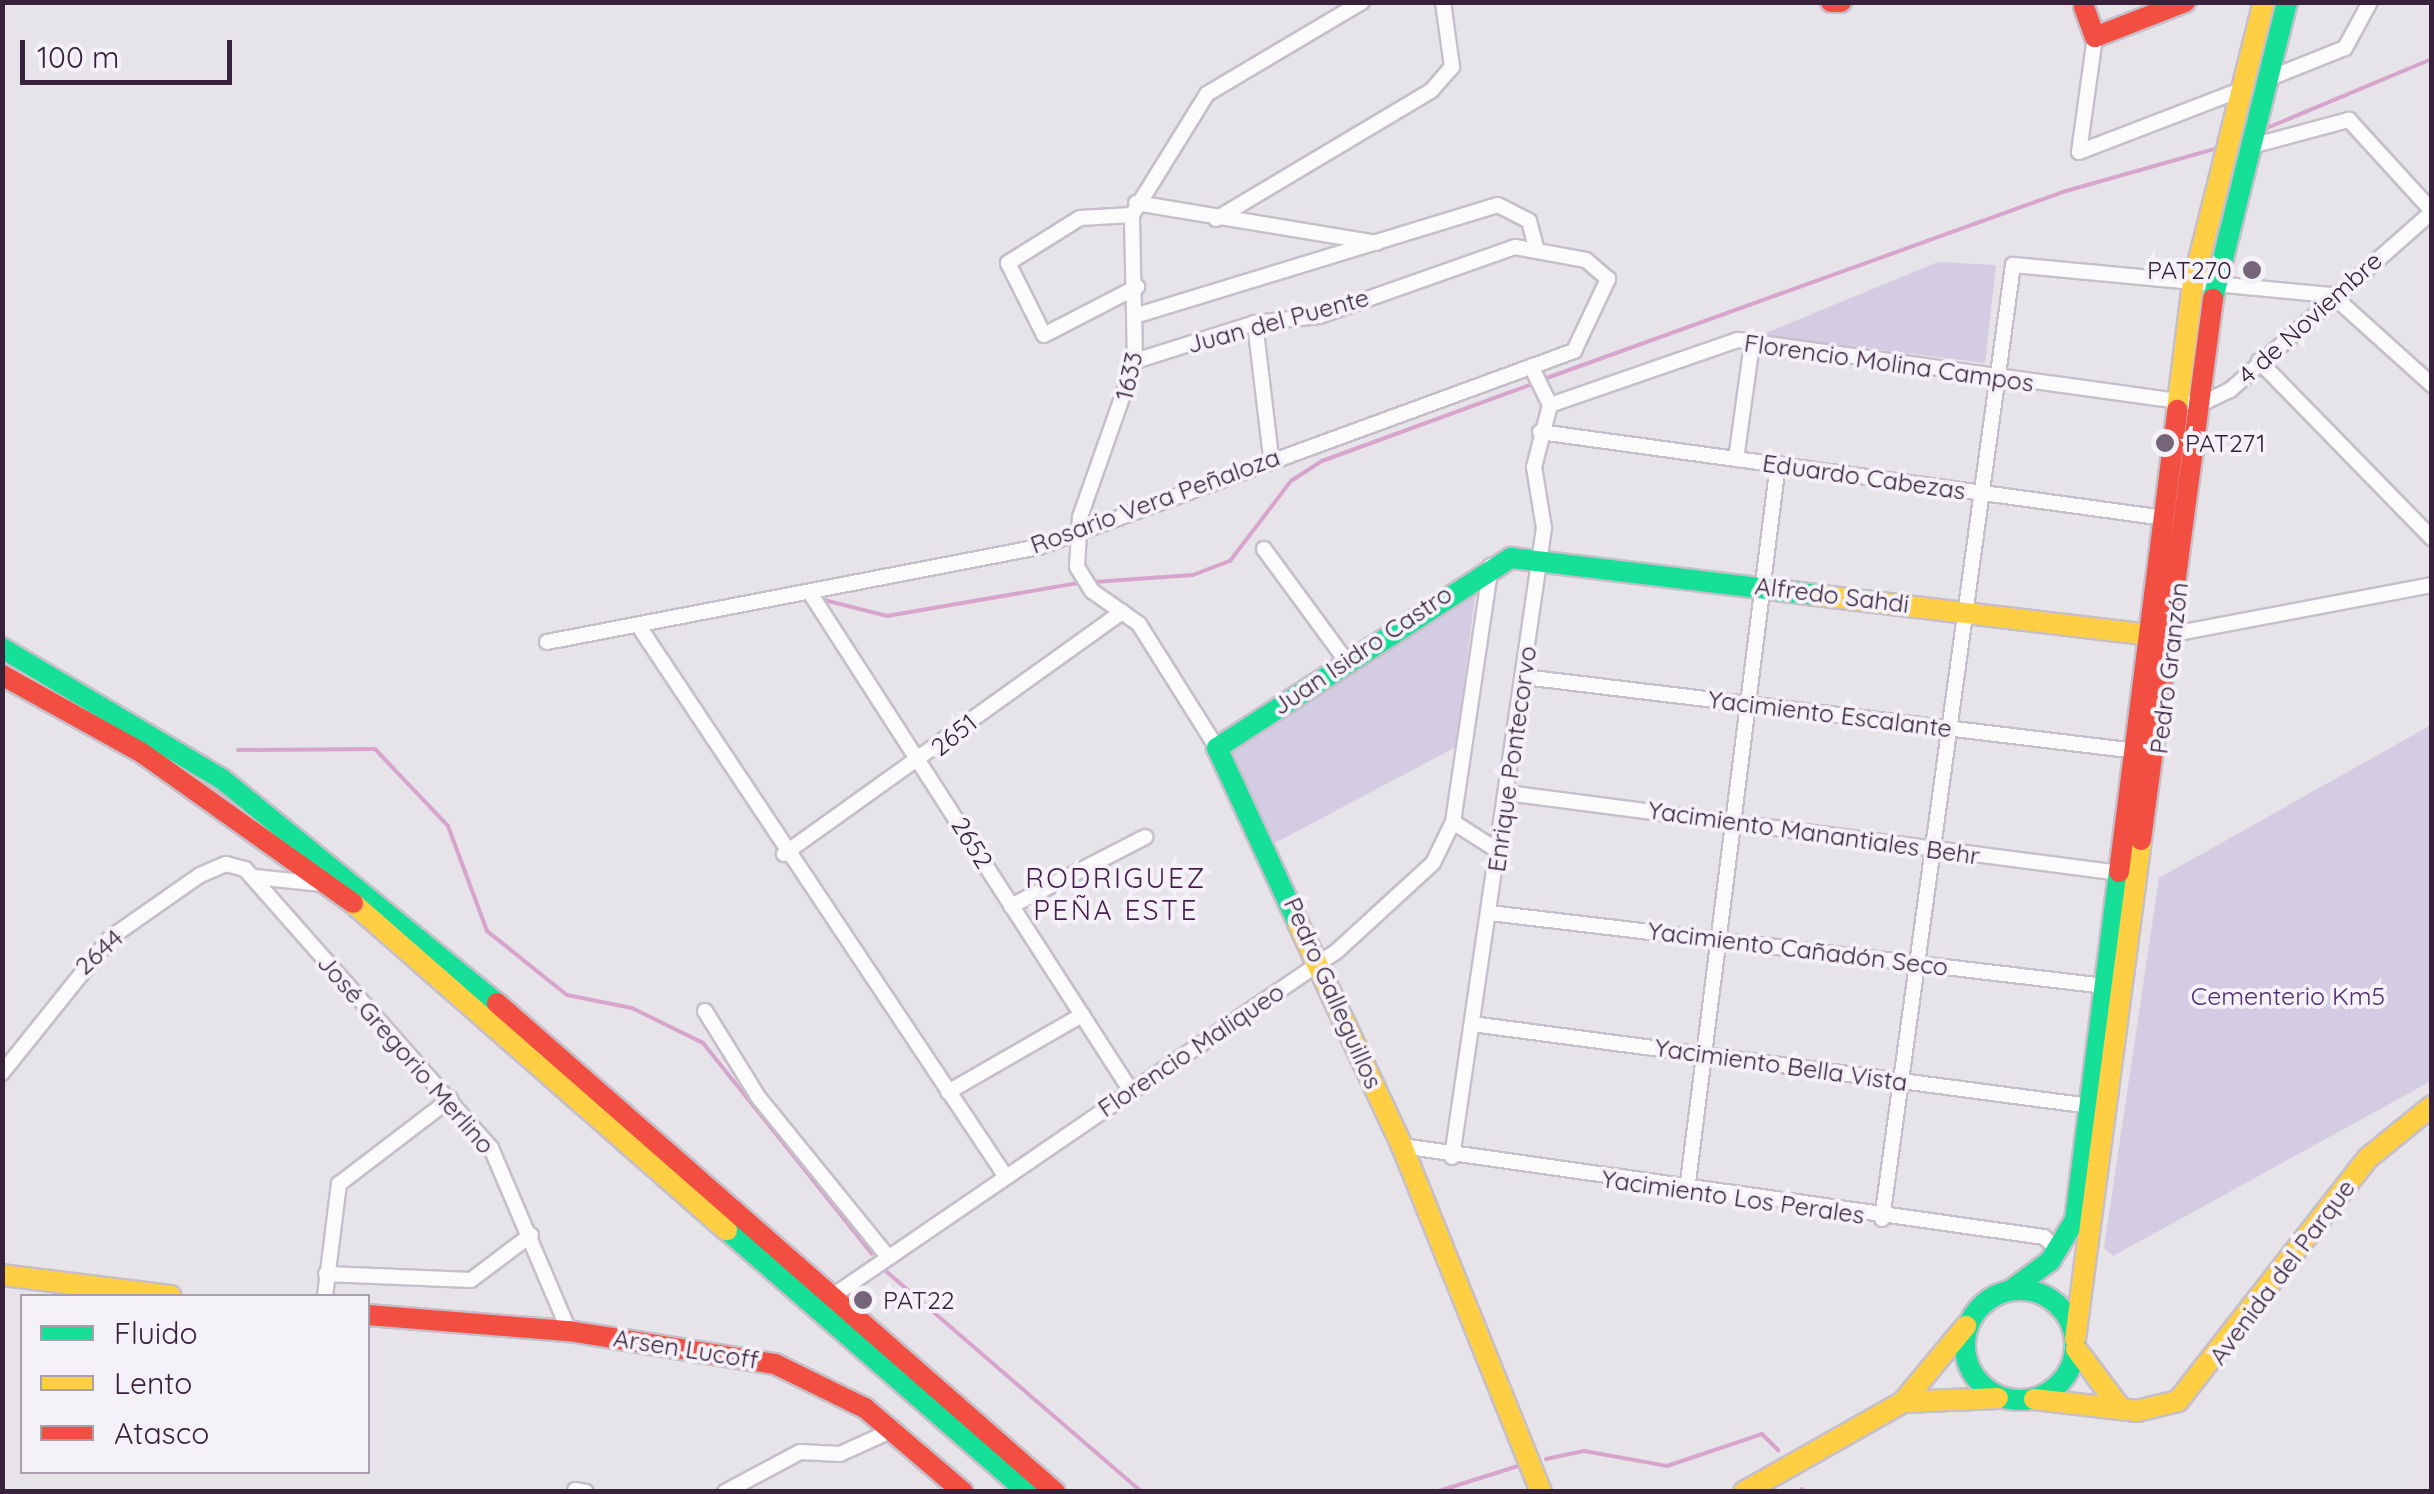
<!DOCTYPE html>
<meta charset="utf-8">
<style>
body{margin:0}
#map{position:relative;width:2434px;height:1494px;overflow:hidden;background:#e6e3e9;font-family:Quicksand,sans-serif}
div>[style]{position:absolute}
.green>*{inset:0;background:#d4cce2}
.stream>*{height:4px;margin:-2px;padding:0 2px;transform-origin:2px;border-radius:2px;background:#d7a4cc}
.roads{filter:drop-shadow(2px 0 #c6bfc9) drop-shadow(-2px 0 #c6bfc9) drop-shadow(0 2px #c6bfc9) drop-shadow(0 -2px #c6bfc9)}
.street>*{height:14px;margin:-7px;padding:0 7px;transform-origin:7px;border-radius:7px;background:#fbfbfc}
.fast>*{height:20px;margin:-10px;padding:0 10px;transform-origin:10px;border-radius:10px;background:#16e098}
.fast>.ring{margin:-10px;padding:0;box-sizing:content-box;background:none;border:20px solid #16e098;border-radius:50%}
.slow>*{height:20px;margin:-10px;padding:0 10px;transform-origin:10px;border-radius:10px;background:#ffcf43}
.jam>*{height:20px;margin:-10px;padding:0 10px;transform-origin:10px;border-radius:10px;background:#f24e42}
.dots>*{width:28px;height:28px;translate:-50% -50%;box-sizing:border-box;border:5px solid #f5f1f8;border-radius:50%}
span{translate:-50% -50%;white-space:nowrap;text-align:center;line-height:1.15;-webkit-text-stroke:8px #f5f1f8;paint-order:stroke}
.poi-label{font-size:25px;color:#37213b}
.right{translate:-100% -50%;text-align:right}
.left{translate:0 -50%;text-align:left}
.street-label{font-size:25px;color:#37213b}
.park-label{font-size:25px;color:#4d2c71}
.neighbourhood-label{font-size:28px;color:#461e4d;letter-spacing:2.5px}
.frame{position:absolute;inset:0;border:5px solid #37213b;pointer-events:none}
.legend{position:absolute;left:20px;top:1294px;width:350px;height:180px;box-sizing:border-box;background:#f5f1f8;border:2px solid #a99eac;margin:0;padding:12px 18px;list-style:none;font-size:30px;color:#37213b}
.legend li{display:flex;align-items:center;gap:20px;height:50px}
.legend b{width:50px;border:2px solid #a99eac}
.scale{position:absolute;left:20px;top:40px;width:212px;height:45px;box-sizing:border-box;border:5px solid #37213b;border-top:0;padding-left:12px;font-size:30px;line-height:35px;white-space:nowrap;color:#37213b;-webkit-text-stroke:8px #f5f1f8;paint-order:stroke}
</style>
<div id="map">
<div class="green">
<i style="clip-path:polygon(1938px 262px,1996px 265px,1985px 363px,1761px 335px)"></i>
<i style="clip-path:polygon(1477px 580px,1456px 747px,1275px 843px,1230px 751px)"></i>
<i style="clip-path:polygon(2431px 725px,2431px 1081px,2113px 1256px,2104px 1248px,2159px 878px)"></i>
</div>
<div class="stream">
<i style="left:2262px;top:130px;width:184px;rotate:-22.7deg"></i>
<i style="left:1544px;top:379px;width:555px;rotate:-19.81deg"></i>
<i style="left:2066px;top:191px;width:161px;rotate:-15.8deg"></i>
<i style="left:1093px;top:582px;width:100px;rotate:-4deg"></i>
<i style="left:1193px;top:575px;width:40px;rotate:-21deg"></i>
<i style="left:1230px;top:561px;width:101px;rotate:-52.7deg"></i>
<i style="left:1291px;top:481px;width:37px;rotate:-33deg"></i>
<i style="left:1322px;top:461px;width:227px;rotate:-20.1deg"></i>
<i style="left:820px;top:599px;width:69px;rotate:14.2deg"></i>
<i style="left:887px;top:616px;width:199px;rotate:-9.8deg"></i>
<i style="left:238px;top:750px;width:137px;rotate:-0.4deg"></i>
<i style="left:375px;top:749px;width:106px;rotate:46.5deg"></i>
<i style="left:448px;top:826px;width:112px;rotate:69.6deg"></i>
<i style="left:487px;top:931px;width:102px;rotate:38.7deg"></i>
<i style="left:567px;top:995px;width:66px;rotate:11.3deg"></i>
<i style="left:632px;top:1008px;width:79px;rotate:26.2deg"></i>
<i style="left:703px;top:1043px;width:270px;rotate:51.3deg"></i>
<i style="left:887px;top:1272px;width:337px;rotate:40.8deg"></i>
<i style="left:1546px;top:1459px;width:39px;rotate:-12deg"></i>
<i style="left:1584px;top:1451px;width:84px;rotate:10.2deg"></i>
<i style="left:1667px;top:1466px;width:100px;rotate:-18.6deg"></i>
<i style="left:1762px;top:1434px;width:23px;rotate:45deg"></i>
<i style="left:1802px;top:1489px;width:3px;rotate:72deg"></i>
<i style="left:1436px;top:1492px;width:86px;rotate:-17.6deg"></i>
</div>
<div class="roads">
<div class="street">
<i style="left:2095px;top:37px;width:116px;rotate:97.9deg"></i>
<i style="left:2079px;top:152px;width:170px;rotate:-21deg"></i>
<i style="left:2265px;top:80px;width:86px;rotate:-21.8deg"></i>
<i style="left:2345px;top:48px;width:52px;rotate:-61.5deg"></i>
<i style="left:2248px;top:147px;width:105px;rotate:-15deg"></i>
<i style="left:2349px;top:120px;width:123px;rotate:47.6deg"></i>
<i style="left:1136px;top:203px;width:244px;rotate:9.4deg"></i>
<i style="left:1132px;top:215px;width:52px;rotate:176.7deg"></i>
<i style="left:1080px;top:218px;width:85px;rotate:148deg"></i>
<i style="left:1008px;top:263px;width:80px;rotate:63.4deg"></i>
<i style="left:1044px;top:335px;width:105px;rotate:-27.3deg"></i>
<i style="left:1216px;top:219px;width:250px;rotate:-30.8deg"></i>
<i style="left:1431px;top:91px;width:32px;rotate:-49deg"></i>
<i style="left:1452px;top:67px;width:66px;rotate:-97.9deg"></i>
<i style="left:1141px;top:314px;width:373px;rotate:-17deg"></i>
<i style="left:1498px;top:205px;width:35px;rotate:27deg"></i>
<i style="left:1529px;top:221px;width:28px;rotate:75deg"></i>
<i style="left:1255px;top:323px;width:135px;rotate:83.2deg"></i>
<i style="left:2259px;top:361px;width:248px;rotate:45.7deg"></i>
<i style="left:1550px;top:405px;width:199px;rotate:-19.1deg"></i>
<i style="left:1738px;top:340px;width:467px;rotate:7.9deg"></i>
<i style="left:2201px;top:404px;width:32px;rotate:-26deg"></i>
<i style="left:2230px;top:390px;width:269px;rotate:-41.4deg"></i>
<i style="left:1540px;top:432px;width:638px;rotate:7.84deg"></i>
<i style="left:1736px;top:459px;width:117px;rotate:-82.1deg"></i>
<i style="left:1264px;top:549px;width:135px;rotate:53.7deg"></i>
<i style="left:812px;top:596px;width:589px;rotate:57.2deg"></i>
<i style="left:638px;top:625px;width:663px;rotate:56.31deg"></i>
<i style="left:2162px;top:636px;width:275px;rotate:-10.7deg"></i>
<i style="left:547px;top:642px;width:501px;rotate:-10.93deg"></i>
<i style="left:1039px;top:547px;width:570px;rotate:-20.12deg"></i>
<i style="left:1574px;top:351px;width:80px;rotate:-64.7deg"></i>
<i style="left:1608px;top:279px;width:29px;rotate:-139deg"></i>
<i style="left:1586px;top:260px;width:72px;rotate:-169.6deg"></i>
<i style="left:1515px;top:247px;width:208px;rotate:160.6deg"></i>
<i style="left:1319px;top:316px;width:64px;rotate:173.8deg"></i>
<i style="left:1255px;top:323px;width:126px;rotate:162.4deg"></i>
<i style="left:1524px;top:677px;width:616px;rotate:6.89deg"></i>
<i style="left:1217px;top:748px;width:146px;rotate:-122.2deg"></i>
<i style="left:1139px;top:624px;width:57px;rotate:-144.9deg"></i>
<i style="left:1092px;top:591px;width:28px;rotate:-122deg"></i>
<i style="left:1077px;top:567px;width:50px;rotate:-86.6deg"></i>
<i style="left:1080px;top:517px;width:165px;rotate:-70.6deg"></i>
<i style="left:1135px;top:361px;width:146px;rotate:-91.2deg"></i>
<i style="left:1132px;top:215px;width:142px;rotate:-58.2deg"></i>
<i style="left:1207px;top:94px;width:180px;rotate:-30.7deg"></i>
<i style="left:1507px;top:793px;width:618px;rotate:7.44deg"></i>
<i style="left:1453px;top:822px;width:56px;rotate:32.6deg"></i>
<i style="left:784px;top:854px;width:416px;rotate:-35.6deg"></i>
<i style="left:254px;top:877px;width:69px;rotate:5.8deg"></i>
<i style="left:1011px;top:906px;width:151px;rotate:-27.2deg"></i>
<i style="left:1490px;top:913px;width:619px;rotate:6.77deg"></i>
<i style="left:705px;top:1011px;width:102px;rotate:58.2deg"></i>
<i style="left:759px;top:1098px;width:205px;rotate:50.9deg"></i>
<i style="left:1472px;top:1024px;width:623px;rotate:7.56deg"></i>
<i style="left:2px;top:1073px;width:173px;rotate:-51.3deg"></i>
<i style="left:110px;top:938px;width:110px;rotate:-35deg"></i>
<i style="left:200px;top:875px;width:28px;rotate:-23deg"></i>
<i style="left:226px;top:864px;width:20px;rotate:15deg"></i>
<i style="left:245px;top:869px;width:372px;rotate:48.6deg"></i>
<i style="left:491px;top:1148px;width:199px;rotate:66.9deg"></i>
<i style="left:948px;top:1092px;width:155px;rotate:-29.9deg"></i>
<i style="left:1402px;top:1146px;width:648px;rotate:8.07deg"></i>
<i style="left:2044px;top:1237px;width:21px;rotate:43deg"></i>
<i style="left:1452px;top:1157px;width:636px;rotate:-81.68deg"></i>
<i style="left:1544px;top:528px;width:62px;rotate:-99.3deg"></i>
<i style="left:1534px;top:467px;width:64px;rotate:-75.5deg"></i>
<i style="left:1550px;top:405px;width:43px;rotate:-116deg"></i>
<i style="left:1687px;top:1191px;width:733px;rotate:-82.87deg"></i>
<i style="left:1882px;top:1219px;width:963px;rotate:-82.18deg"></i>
<i style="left:2013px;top:265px;width:320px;rotate:5.4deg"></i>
<i style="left:2332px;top:295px;width:135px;rotate:42deg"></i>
<i style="left:326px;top:1274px;width:145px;rotate:2.4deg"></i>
<i style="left:471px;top:1280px;width:75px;rotate:-36.9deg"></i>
<i style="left:834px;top:1295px;width:609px;rotate:-34.37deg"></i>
<i style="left:1337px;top:951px;width:130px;rotate:-42.5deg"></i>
<i style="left:1433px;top:863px;width:46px;rotate:-64deg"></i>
<i style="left:1453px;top:822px;width:259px;rotate:-81.6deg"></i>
<i style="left:325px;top:1296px;width:113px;rotate:-82.9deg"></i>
<i style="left:339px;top:1184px;width:140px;rotate:-37.4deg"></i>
<i style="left:575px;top:1490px;width:11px;rotate:10deg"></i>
<i style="left:725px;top:1492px;width:85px;rotate:-28.1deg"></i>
<i style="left:800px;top:1452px;width:40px;rotate:2.9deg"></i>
<i style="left:840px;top:1454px;width:60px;rotate:-24.4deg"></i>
</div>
<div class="fast">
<i style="left:2213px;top:299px;width:306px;rotate:-76deg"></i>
<i style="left:2px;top:648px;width:256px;rotate:30.8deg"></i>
<i style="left:222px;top:779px;width:355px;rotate:39.2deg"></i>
<i style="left:1298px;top:923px;width:193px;rotate:-114.8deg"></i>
<i style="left:1217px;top:748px;width:350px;rotate:-32.9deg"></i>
<i style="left:1511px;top:558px;width:306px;rotate:6.9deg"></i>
<i style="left:727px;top:1230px;width:398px;rotate:41.1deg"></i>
<i class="ring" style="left:1965px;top:1290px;width:90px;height:90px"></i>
<i style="left:2011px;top:1290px;width:49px;rotate:-36.6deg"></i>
<i style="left:2050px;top:1261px;width:48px;rotate:-58.6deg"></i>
<i style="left:2075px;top:1220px;width:351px;rotate:-82.8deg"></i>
</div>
<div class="slow">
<i style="left:2177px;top:410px;width:127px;rotate:-82.8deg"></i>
<i style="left:2193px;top:284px;width:291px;rotate:-75.9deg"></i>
<i style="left:1815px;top:595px;width:339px;rotate:6.8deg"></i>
<i style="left:353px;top:903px;width:497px;rotate:41.2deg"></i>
<i style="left:1298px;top:923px;width:246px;rotate:65deg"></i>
<i style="left:1402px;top:1146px;width:373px;rotate:68.1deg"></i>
<i style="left:2px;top:1275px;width:170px;rotate:7.1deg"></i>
<i style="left:2075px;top:1339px;width:503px;rotate:-82.47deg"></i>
<i style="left:2076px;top:1349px;width:75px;rotate:53.1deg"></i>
<i style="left:2034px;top:1399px;width:104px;rotate:6.6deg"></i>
<i style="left:2137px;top:1411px;width:42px;rotate:-13.7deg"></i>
<i style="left:2178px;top:1401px;width:308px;rotate:-52deg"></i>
<i style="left:2368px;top:1158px;width:82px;rotate:-39.1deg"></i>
<i style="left:1903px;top:1402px;width:95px;rotate:-2.4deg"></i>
<i style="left:1744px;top:1492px;width:183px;rotate:-29.5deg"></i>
<i style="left:1903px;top:1402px;width:99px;rotate:-50.3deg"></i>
</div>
<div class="jam">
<i style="left:1831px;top:2px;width:10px"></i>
<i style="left:2084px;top:7px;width:32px;rotate:70deg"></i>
<i style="left:2095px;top:37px;width:97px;rotate:-21.3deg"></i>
<i style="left:2px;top:675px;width:160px;rotate:29.1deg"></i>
<i style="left:142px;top:753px;width:259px;rotate:35.4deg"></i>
<i style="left:2141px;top:840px;width:546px;rotate:-82.42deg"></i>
<i style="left:2119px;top:872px;width:466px;rotate:-82.8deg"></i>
<i style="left:497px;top:1003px;width:742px;rotate:41.23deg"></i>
<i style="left:368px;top:1315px;width:202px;rotate:4.6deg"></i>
<i style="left:569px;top:1331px;width:209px;rotate:9.1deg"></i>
<i style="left:775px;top:1364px;width:100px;rotate:26.1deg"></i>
<i style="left:865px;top:1408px;width:129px;rotate:40.6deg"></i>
</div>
</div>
<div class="dots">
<i style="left:2252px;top:270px;background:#746578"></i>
<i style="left:2165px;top:443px;background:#746578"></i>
<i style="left:863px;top:1300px;background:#746578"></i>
</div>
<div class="poi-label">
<span class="right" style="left:2232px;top:270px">PAT270</span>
<span class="left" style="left:2185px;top:443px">PAT271</span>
<span class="left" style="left:883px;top:1300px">PAT22</span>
</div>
<div class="street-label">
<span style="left:2310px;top:318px;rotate:-42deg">4 de Noviembre</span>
<span style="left:1278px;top:321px;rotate:-15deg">Juan del Puente</span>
<span style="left:1889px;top:363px;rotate:8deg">Florencio Molina Campos</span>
<span style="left:1129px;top:376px;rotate:-77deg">1633</span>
<span style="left:1864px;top:477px;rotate:8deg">Eduardo Cabezas</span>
<span style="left:1155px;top:501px;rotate:-20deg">Rosario Vera Peñaloza</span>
<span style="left:1832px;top:595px;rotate:7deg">Alfredo Sahdi</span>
<span style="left:1362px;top:650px;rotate:-34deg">Juan Isidro Castro</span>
<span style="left:2169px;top:668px;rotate:-83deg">Pedro Granzón</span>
<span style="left:1830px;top:714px;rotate:7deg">Yacimiento Escalante</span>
<span style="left:954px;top:735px;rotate:-39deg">2651</span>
<span style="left:1512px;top:759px;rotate:-82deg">Enrique Pontecorvo</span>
<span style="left:1814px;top:833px;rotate:8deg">Yacimiento Manantiales Behr</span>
<span style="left:972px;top:843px;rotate:58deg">2652</span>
<span style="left:1798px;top:949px;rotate:7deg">Yacimiento Cañadón Seco</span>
<span style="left:99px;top:952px;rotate:-42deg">2644</span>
<span style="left:1333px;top:993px;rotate:66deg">Pedro Galleguillos</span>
<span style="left:1191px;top:1050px;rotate:-34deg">Florencio Maliqueo</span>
<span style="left:406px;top:1054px;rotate:49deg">José Gregorio Merlino</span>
<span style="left:1781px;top:1065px;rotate:8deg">Yacimiento Bella Vista</span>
<span style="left:1733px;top:1197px;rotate:8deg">Yacimiento Los Perales</span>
<span style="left:2282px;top:1272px;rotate:-53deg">Avenida del Parque</span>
<span style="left:686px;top:1349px;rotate:9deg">Arsen Lucoff</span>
</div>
<div class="park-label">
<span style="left:2288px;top:996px">Cementerio Km5</span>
</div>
<div class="neighbourhood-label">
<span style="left:1116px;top:894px">RODRIGUEZ<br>PEÑA ESTE</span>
</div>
<div class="frame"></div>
<ul class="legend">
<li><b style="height:12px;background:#16e098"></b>Fluido</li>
<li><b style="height:12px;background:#ffcf43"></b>Lento</li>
<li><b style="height:12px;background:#f24e42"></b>Atasco</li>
</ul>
<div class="scale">100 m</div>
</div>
